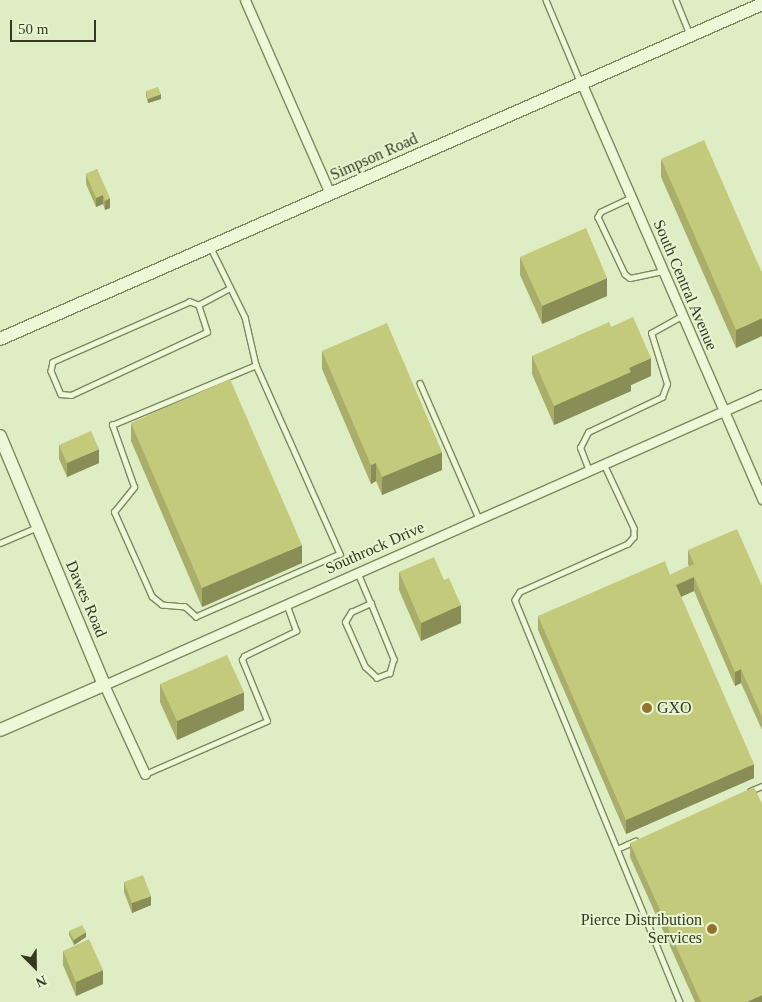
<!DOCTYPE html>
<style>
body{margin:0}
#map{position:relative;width:762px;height:1002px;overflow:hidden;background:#deedc4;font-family:"Times New Roman",serif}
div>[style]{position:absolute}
.roads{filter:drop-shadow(1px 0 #7e875b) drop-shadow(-1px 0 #7e875b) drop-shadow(0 1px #7e875b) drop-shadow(0 -1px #7e875b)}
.lane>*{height:4.5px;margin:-2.25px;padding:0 2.25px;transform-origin:2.25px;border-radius:2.25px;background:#ecf8d7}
.street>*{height:9px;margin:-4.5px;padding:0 4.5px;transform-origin:4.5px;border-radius:4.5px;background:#ecf8d7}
.secondary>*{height:12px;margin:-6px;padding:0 6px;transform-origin:6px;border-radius:6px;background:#ecf8d7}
.wall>*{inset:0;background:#a9ae6a}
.shaded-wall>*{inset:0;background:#898d56}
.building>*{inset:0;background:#c4ca7b}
.dots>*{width:14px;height:14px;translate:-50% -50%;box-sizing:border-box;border:2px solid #e8f5d3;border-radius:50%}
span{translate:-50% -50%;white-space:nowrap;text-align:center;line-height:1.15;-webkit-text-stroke:4px #e8f5d3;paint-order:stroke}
.street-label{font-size:16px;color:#34381e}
.poi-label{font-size:16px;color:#34381e}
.left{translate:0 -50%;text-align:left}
.right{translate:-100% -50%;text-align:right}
.north{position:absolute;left:10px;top:942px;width:50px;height:50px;-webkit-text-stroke:4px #e8f5d3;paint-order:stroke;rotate:157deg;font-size:14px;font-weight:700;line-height:20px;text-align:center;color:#34381e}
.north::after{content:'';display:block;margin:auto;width:18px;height:22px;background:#34381e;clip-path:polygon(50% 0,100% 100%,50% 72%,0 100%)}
.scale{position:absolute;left:10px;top:20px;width:86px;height:22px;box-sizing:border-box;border:2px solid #34381e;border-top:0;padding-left:6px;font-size:15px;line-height:18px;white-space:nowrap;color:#34381e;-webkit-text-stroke:4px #e8f5d3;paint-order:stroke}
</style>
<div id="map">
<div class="roads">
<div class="lane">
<i style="left:546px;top:0;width:88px;rotate:67.2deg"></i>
<i style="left:676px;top:0;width:37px;rotate:68deg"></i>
<i style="left:631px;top:198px;width:33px;rotate:155deg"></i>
<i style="left:601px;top:212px;width:6px;rotate:121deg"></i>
<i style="left:598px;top:217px;width:63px;rotate:64.7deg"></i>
<i style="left:625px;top:274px;width:6px;rotate:39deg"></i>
<i style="left:630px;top:278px;width:34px;rotate:-12deg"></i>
<i style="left:211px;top:248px;width:77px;rotate:63.8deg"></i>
<i style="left:245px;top:317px;width:49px;rotate:77.1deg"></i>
<i style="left:256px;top:365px;width:207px;rotate:66deg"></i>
<i style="left:340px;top:554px;width:157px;rotate:156.4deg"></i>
<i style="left:196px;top:617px;width:15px;rotate:-138deg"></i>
<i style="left:185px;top:607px;width:23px;rotate:-175deg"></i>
<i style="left:162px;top:605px;width:13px;rotate:-141deg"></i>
<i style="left:152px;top:597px;width:93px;rotate:-114.1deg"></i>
<i style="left:114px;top:512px;width:32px;rotate:-51deg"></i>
<i style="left:134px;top:487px;width:66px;rotate:-109.5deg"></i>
<i style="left:112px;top:425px;width:156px;rotate:-22.6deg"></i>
<i style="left:198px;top:305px;width:9px;rotate:-159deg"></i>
<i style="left:190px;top:302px;width:150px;rotate:156.3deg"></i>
<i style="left:53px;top:362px;width:9px;rotate:103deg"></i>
<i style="left:51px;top:371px;width:25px;rotate:67deg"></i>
<i style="left:61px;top:394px;width:10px;rotate:6deg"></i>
<i style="left:71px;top:395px;width:150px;rotate:-24.9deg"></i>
<i style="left:207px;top:332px;width:28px;rotate:-108deg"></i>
<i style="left:198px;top:305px;width:36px;rotate:-28deg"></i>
<i style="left:420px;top:383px;width:148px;rotate:66.5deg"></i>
<i style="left:604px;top:464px;width:71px;rotate:64.9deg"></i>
<i style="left:634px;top:528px;width:9px;rotate:90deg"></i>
<i style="left:634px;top:537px;width:9px;rotate:131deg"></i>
<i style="left:628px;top:544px;width:118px;rotate:156deg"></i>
<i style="left:520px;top:592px;width:9px;rotate:122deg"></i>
<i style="left:515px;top:600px;width:435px;rotate:67.7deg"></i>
<i style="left:589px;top:471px;width:25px;rotate:-111deg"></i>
<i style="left:580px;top:448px;width:18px;rotate:-63deg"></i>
<i style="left:588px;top:432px;width:82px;rotate:-25.3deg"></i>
<i style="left:662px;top:397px;width:14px;rotate:-69deg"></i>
<i style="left:667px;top:384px;width:53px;rotate:-107.4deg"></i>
<i style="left:651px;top:333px;width:35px;rotate:-29deg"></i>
<i style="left:0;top:543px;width:39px;rotate:-23deg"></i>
<i style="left:358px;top:573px;width:33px;rotate:67deg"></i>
<i style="left:371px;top:603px;width:61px;rotate:67.7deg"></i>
<i style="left:394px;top:659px;width:15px;rotate:106deg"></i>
<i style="left:390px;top:673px;width:14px;rotate:159deg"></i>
<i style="left:377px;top:678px;width:16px;rotate:-137deg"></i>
<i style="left:365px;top:667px;width:49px;rotate:-114deg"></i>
<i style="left:345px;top:622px;width:12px;rotate:-59deg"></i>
<i style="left:351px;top:612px;width:22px;rotate:-24deg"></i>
<i style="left:145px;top:774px;width:133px;rotate:-23.5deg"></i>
<i style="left:267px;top:721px;width:66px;rotate:-112.3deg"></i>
<i style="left:242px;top:660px;width:4px;rotate:-63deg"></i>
<i style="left:244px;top:656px;width:58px;rotate:-25.7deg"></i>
<i style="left:296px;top:631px;width:29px;rotate:-110deg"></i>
<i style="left:750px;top:791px;width:13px;rotate:-23deg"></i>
<i style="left:617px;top:849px;width:20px;rotate:-24deg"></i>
</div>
<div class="street">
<i style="left:245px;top:0;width:212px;rotate:66.3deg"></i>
<i style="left:581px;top:82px;width:455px;rotate:66.5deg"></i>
<i style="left:145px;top:774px;width:98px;rotate:-114.7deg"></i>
<i style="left:104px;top:685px;width:719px;rotate:-23.86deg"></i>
</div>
<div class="secondary">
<i style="left:0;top:339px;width:832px;rotate:-23.73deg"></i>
<i style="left:0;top:436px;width:270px;rotate:67.3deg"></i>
<i style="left:104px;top:685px;width:113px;rotate:156.6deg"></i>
</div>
</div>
<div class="wall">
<i style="clip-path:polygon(146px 91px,161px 99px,148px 103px,146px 96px)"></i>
<i style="clip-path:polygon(661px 159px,762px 273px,736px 348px,661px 177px)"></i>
<i style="clip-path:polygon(97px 169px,110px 208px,105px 210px,103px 204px,96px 207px,86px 184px,86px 174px)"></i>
<i style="clip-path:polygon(520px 257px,607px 296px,542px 324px,520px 275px)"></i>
<i style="clip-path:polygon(611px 327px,651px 376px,631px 385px,631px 391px,554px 425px,532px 374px,532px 356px)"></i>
<i style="clip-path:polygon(322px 351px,442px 470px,382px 495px,376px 481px,371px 484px,322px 369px)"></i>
<i style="clip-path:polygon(131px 423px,302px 563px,202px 607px,131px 441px)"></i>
<i style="clip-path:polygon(59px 445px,99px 463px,67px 477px,59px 459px)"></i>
<i style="clip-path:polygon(688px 550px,762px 586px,762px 730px,741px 683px,735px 686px,694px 591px,681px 597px,754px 778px,626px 834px,538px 630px,538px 616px,670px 575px,689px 566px,688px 564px)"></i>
<i style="clip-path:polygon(399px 572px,444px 580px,461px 623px,421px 641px,399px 590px)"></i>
<i style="clip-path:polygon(160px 684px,244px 710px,177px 740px,160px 702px)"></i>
<i style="clip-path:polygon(630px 843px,762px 1002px,695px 1002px,630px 857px)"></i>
<i style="clip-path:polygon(124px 882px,151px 905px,132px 913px,124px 892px)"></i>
<i style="clip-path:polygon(69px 931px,86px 937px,74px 945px,69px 935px)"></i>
<i style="clip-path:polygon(63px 951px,103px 984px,76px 996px,63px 965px)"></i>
</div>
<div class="shaded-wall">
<i style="clip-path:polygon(161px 94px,161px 99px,148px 103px,148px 99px)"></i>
<i style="clip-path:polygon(103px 195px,103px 204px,96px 207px,96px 198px)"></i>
<i style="clip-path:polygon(110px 198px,110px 208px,105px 210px,105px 201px)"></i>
<i style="clip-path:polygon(607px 278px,607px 296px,542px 324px,542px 306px)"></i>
<i style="clip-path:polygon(762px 318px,762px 336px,736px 348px,736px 330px)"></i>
<i style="clip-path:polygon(651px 358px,651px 376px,631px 385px,631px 391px,554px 425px,554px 406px,629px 368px)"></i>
<i style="clip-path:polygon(99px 449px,99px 463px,67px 477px,67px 463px)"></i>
<i style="clip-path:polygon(442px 452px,442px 470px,382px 495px,382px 477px)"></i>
<i style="clip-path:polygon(376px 463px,376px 481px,371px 484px,371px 465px)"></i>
<i style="clip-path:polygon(302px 545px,302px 563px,202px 607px,202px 588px)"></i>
<i style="clip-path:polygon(694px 577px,694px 591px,676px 599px,676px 585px)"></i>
<i style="clip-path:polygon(461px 605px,461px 623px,421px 641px,421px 623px)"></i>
<i style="clip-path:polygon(741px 669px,741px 683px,735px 686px,735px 672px)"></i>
<i style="clip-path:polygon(244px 692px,244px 710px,177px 740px,177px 721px)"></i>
<i style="clip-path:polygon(754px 764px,754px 778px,626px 834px,626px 820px)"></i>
<i style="clip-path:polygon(151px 896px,151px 905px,132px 913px,132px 903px)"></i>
<i style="clip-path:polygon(86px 932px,86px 937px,74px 945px,74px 940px)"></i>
<i style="clip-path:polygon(103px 970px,103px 984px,76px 996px,76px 982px)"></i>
<i style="clip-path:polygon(762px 995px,762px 1002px,747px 1002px)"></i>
</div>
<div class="building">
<i style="clip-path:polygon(158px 87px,161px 94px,148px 99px,146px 91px)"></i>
<i style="clip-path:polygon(704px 140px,762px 273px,762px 318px,736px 330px,661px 159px)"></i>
<i style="clip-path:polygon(97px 169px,110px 198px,105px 201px,103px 195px,96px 198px,86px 174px)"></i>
<i style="clip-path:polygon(586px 228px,607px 278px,542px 306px,520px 257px)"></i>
<i style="clip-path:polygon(633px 317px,651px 358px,629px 368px,631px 372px,554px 406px,532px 356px,609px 322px,611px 327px)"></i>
<i style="clip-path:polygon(387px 323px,442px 452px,382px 477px,376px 463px,371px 465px,322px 351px)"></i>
<i style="clip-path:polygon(230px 379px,302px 545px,202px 588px,131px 423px)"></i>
<i style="clip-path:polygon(91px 431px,99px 449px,67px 463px,59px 445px)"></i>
<i style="clip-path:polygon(737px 529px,762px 586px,762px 717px,741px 669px,735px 672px,694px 577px,676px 585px,754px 764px,626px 820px,538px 616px,665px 561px,670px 575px,694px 564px,688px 550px)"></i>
<i style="clip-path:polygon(434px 557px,444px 580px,449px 578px,461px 605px,421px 623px,399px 572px)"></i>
<i style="clip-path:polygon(227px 655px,244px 692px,177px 721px,160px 684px)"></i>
<i style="clip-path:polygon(754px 787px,762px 804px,762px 995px,747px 1002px,701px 1002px,630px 843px)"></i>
<i style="clip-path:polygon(143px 875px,151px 896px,132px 903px,124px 882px)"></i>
<i style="clip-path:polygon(82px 925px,86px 932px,74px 940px,69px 931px)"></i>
<i style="clip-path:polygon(89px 939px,103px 970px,76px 982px,63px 951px)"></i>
</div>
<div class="dots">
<i style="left:647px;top:708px;background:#95722c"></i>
<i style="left:712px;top:929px;background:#95722c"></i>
</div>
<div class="street-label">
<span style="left:374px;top:157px;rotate:-24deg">Simpson Road</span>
<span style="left:685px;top:285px;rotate:67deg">South Central Avenue</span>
<span style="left:375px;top:548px;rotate:-24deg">Southrock Drive</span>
<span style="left:86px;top:599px;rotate:67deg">Dawes Road</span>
</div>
<div class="poi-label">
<span class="left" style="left:657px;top:708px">GXO</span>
<span class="right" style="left:702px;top:929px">Pierce Distribution<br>Services</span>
</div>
<div class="north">N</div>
<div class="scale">50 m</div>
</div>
